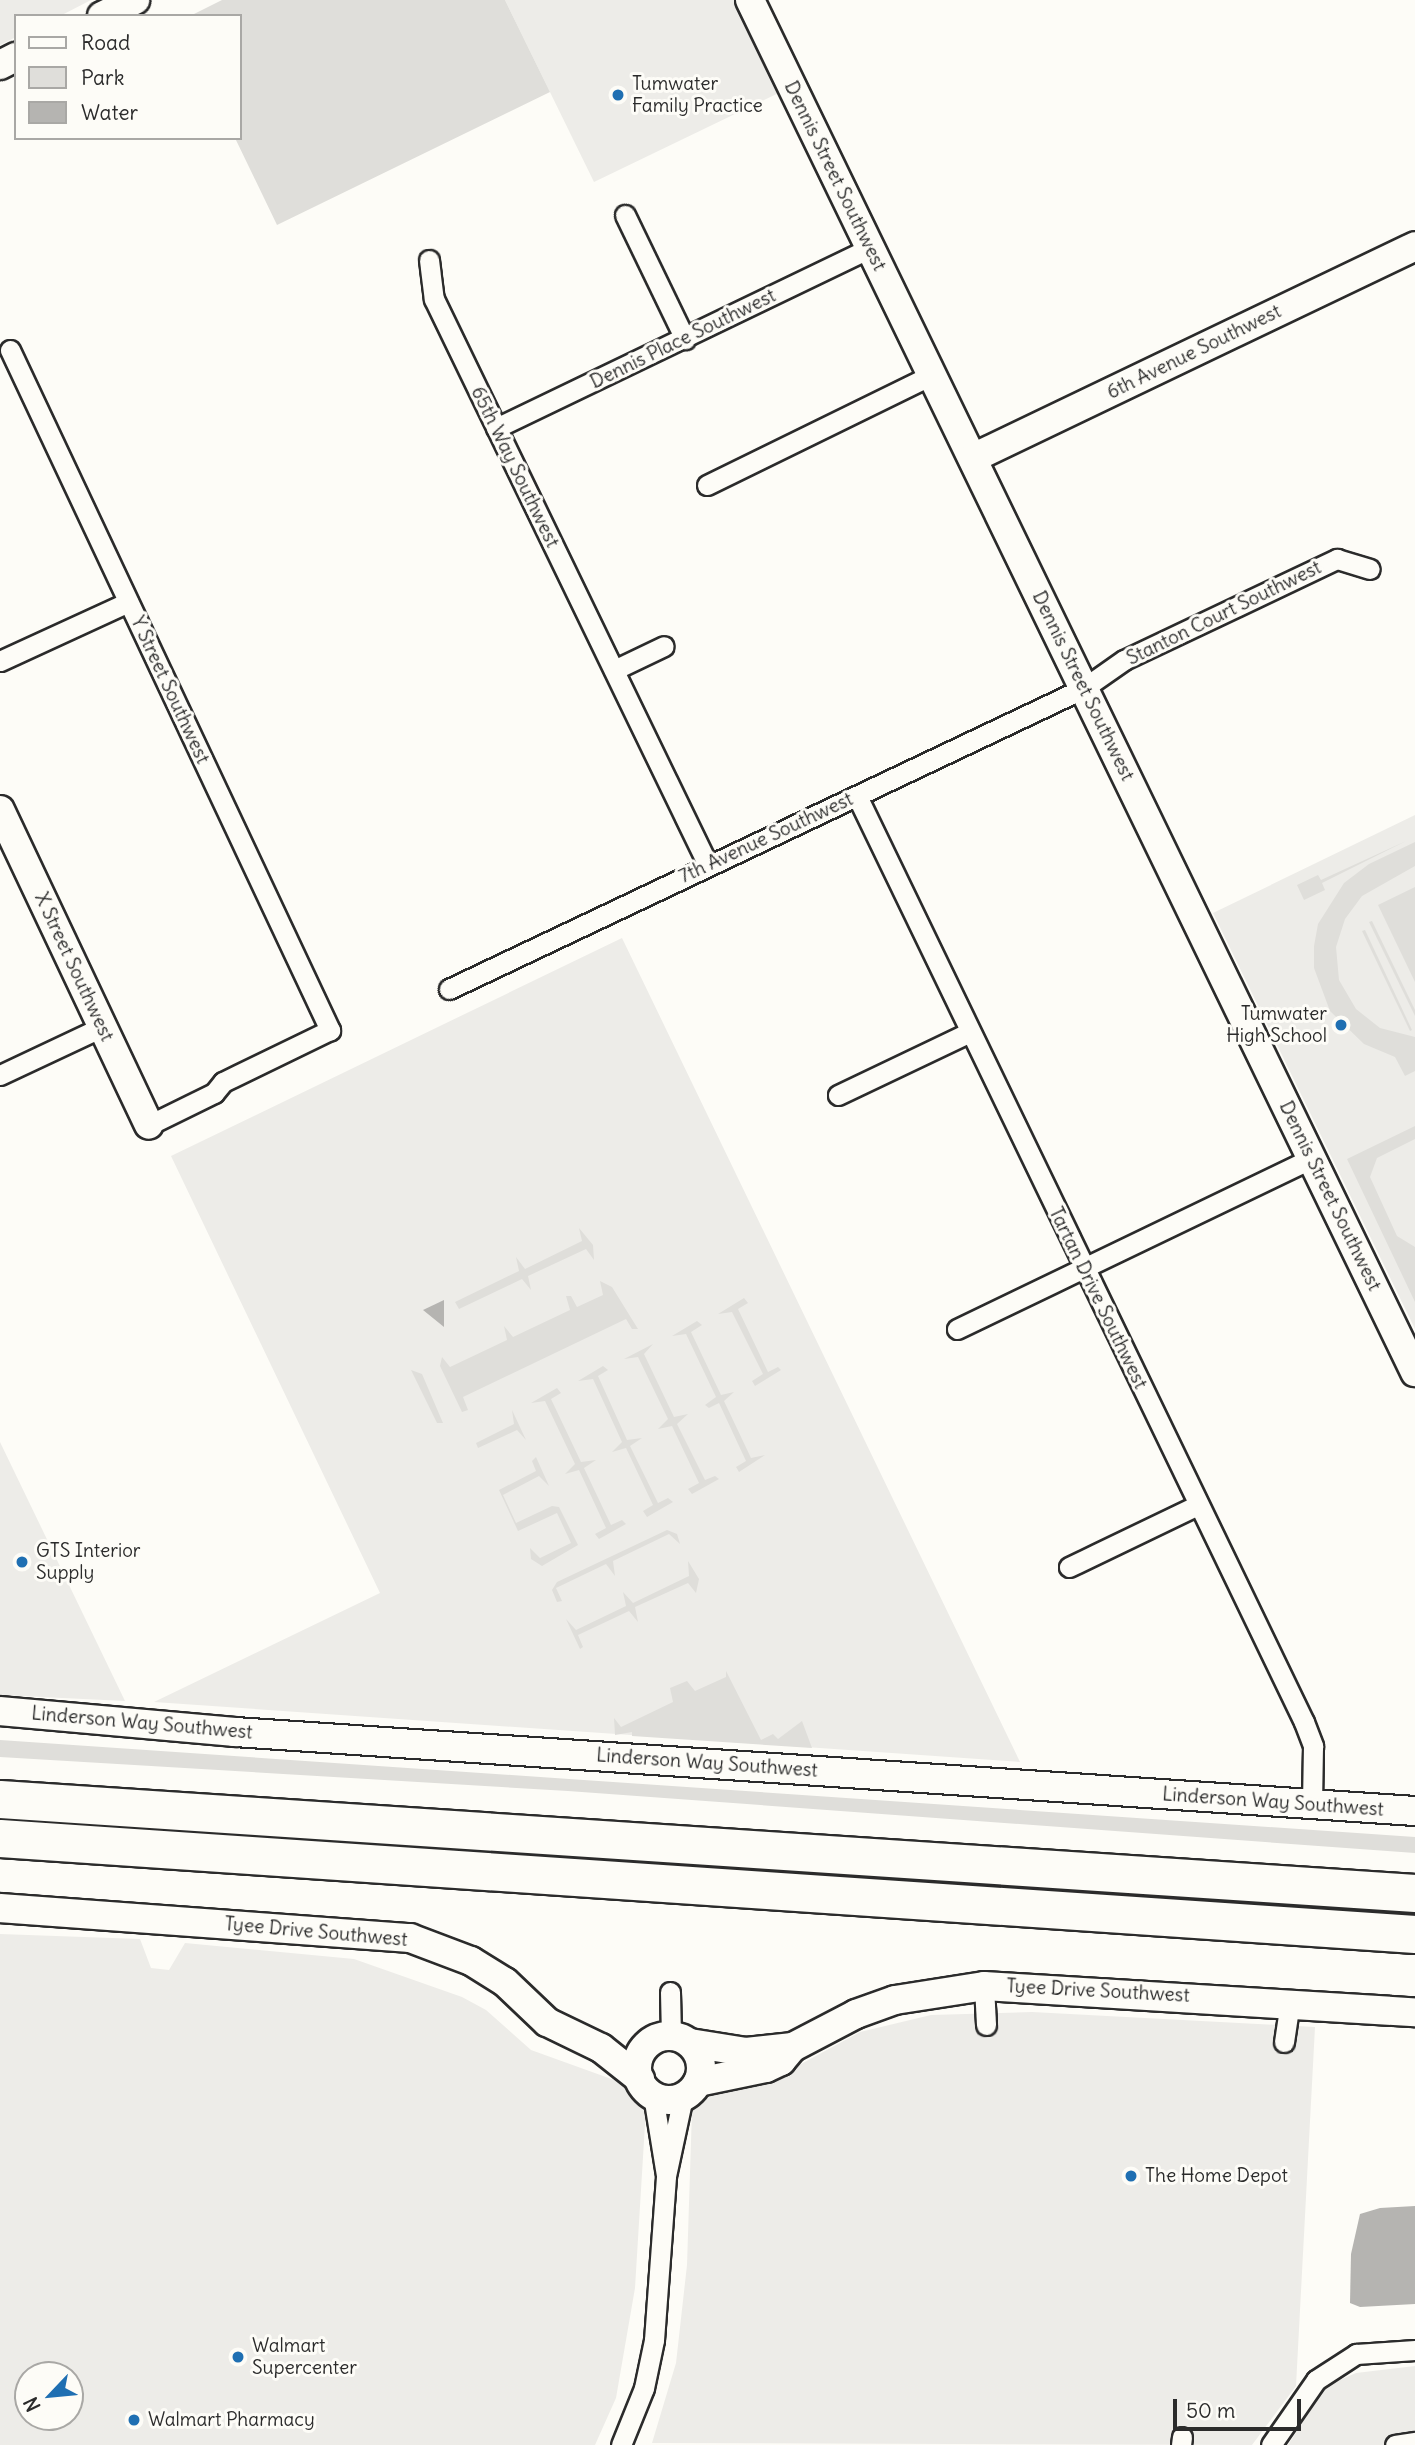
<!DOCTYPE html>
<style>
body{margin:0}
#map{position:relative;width:1415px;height:2445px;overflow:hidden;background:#fdfcf7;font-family:Delius,sans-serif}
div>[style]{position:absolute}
.built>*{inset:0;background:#edece8}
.green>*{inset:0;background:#dfdeda}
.water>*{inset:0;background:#b5b4b1}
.roads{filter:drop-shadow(2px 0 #2b2b2b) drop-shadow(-2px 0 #2b2b2b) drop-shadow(0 2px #2b2b2b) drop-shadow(0 -2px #2b2b2b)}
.street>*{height:19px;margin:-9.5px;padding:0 9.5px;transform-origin:9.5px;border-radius:9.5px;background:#fdfcf7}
.secondary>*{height:28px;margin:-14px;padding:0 14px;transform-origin:14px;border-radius:14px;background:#fdfcf7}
.secondary>.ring{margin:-14px;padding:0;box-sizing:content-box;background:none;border:28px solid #fdfcf7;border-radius:50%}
.highway>*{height:37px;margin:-18.5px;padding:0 18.5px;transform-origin:18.5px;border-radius:18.5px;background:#fdfcf7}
.dots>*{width:19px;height:19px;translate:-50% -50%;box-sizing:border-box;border:4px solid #fdfcf7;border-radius:50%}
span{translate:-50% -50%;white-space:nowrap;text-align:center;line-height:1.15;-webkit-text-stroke:6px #fdfcf7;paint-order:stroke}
.poi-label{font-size:19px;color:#2b2b2b}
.left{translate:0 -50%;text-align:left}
.right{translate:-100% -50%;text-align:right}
.street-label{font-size:19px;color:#2b2b2b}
.legend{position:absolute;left:14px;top:14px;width:228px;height:126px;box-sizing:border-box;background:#fdfcf7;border:2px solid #a9a8a5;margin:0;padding:9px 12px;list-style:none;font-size:21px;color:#2b2b2b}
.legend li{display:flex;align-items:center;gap:14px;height:35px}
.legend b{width:35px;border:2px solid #a9a8a5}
.north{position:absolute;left:14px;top:2361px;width:70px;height:70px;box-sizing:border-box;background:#fdfcf7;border:2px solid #a9a8a5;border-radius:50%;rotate:244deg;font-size:19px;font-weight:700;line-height:28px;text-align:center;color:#2b2b2b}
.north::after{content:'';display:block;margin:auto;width:24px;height:32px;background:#1f6fb2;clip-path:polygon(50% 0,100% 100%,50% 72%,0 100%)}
.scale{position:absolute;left:1173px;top:2399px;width:128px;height:32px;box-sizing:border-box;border:4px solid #2b2b2b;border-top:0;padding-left:9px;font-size:21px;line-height:24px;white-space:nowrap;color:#2b2b2b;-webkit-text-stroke:5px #fdfcf7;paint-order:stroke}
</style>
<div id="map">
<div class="built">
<i style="clip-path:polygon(0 0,91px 0,60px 16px,16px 16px,16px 37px,0 45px)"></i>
<i style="clip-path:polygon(505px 0,742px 0,785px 90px,594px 182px)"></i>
<i style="clip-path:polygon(1415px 815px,1415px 1329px,1213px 913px)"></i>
<i style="clip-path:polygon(622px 938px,1020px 1762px,154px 1702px,380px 1593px,171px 1156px)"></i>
<i style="clip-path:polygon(0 1442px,125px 1701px,0 1695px)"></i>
<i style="clip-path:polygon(evenodd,0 1934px,140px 1939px,151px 1968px,169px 1970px,185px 1943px,354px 1959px,462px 1997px,486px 2010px,531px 2050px,642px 2090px,646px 2108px,635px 2288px,616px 2398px,595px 2445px,0 2445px,0 1934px,28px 2375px,70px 2375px,70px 2417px,28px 2417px,28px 2375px)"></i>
<i style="clip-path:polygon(1032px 2012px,1315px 2027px,1296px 2386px,1252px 2445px,652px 2443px,676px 2363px,687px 2265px,692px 2111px,712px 2094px,779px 2076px,860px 2032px,931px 2015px)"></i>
<i style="clip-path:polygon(1415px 2366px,1415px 2445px,1288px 2445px,1326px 2386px,1356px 2373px)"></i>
</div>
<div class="green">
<i style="clip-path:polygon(222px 0,505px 0,550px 92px,277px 225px,235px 138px,240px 138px,240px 16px,190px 16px)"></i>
<i style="clip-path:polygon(1406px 841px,1322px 883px,1325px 890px,1304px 900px,1297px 885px,1318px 875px,1321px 880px)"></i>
<i style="clip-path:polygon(1415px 842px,1415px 866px,1362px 896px,1345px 919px,1336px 947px,1339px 980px,1356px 1009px,1380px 1028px,1415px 1037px,1415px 1071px,1405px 1076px,1395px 1057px,1364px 1044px,1330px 1011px,1314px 968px,1314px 946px,1318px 924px,1344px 883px,1369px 864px)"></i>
<i style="clip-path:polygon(1415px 887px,1415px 982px,1378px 905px)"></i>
<i style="clip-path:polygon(1372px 921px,1415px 1010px,1415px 1016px,1369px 922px)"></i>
<i style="clip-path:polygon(1365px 930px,1412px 1030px,1410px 1031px,1362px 931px)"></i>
<i style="clip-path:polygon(1415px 1126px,1415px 1139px,1377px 1158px,1370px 1177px,1397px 1236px,1415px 1247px,1415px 1302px,1347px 1159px)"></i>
<i style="clip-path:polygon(579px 1228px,593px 1245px,594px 1260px,586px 1249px,528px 1276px,531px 1290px,522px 1279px,459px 1309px,455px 1302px,519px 1271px,516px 1257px,525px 1269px,582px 1241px)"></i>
<i style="clip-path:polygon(600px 1281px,612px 1287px,638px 1329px,632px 1329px,626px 1319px,463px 1397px,468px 1410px,462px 1412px,440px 1366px,442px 1357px,450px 1367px,507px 1340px,504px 1326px,513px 1337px,570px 1310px,566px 1296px,571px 1296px,577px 1307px,603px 1295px)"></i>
<i style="clip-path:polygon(744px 1298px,748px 1303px,738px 1309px,768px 1372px,778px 1367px,781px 1370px,755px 1386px,752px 1381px,763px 1374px,732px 1312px,718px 1314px)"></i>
<i style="clip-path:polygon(697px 1321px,702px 1325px,691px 1332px,721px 1395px,734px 1392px,724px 1401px,751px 1458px,765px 1455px,739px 1472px,736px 1467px,746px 1461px,719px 1403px,709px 1408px,705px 1405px,716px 1397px,686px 1334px,672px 1336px)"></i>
<i style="clip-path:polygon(653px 1344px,644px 1354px,674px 1417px,688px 1414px,677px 1424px,705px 1480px,715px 1476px,719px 1479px,692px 1494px,688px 1489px,699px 1483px,672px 1426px,658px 1429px,668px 1419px,638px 1357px,624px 1359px)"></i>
<i style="clip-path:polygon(603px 1366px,608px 1370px,598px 1376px,627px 1440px,642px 1438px,630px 1446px,658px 1503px,668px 1498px,673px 1502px,647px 1517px,643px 1511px,653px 1505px,626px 1448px,612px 1452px,622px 1442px,593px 1379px,578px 1381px)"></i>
<i style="clip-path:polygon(411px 1370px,422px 1374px,443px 1423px,437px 1423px)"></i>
<i style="clip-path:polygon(557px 1388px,561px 1393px,551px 1399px,581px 1462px,596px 1460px,584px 1468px,611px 1525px,622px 1520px,626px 1524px,599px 1539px,595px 1534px,606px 1528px,579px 1470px,565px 1474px,575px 1464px,545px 1401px,531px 1403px)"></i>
<i style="clip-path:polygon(512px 1410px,526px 1440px,517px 1430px,478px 1448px,476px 1443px,514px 1424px)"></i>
<i style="clip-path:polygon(536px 1457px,549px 1486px,539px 1476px,503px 1495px,516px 1523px,552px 1506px,559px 1507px,578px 1545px,542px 1566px,531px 1559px,530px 1548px,540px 1558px,571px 1543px,557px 1513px,518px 1531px,499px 1490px,536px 1471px,532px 1461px)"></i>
<i style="clip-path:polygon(667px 1530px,677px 1534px,680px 1544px,669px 1534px,613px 1561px,615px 1576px,606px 1564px,556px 1588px,562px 1601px,557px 1602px,552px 1590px,557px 1582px)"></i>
<i style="clip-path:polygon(688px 1561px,699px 1579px,696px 1593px,688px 1583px,635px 1607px,638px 1622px,629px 1611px,578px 1635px,583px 1647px,580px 1649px,566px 1619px,576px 1630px,626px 1606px,623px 1592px,633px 1603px,689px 1576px)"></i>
<i style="clip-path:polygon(726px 1671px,761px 1740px,773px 1734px,778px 1739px,802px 1721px,812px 1748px,632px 1736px,632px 1732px,615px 1735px,614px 1718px,621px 1727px,673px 1702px,670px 1688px,687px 1681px,695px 1691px,726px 1677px)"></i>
<i style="clip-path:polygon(0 1740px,1415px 1837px,1415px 1853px,568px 1791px,0 1757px)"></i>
</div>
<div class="water">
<i style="clip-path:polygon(444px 1300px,444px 1327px,423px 1310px)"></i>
<i style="clip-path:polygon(1415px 2206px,1415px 2304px,1360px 2307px,1350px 2303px,1351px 2254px,1360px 2214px,1380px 2208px)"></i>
</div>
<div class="roads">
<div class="street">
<i style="left:625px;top:215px;width:138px;rotate:64.2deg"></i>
<i style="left:429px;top:260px;width:39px;rotate:83deg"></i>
<i style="left:434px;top:299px;width:629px;rotate:64.17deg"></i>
<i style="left:10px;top:350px;width:752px;rotate:64.8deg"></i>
<i style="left:330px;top:1030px;width:119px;rotate:154.1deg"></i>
<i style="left:223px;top:1082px;width:14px;rotate:129deg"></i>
<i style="left:214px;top:1093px;width:72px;rotate:153.8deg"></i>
<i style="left:496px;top:428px;width:415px;rotate:-25.7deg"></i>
<i style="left:707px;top:485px;width:250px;rotate:-26.1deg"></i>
<i style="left:0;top:661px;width:141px;rotate:-24.7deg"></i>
<i style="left:614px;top:670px;width:55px;rotate:-25.6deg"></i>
<i style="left:857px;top:796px;width:1028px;rotate:64.23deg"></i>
<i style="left:1304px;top:1722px;width:26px;rotate:69deg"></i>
<i style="left:1313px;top:1746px;width:59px;rotate:91deg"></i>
<i style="left:449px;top:989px;width:703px;rotate:-25.36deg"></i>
<i style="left:1084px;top:688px;width:49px;rotate:-35deg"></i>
<i style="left:1124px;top:660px;width:236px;rotate:-25.4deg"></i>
<i style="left:1337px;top:559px;width:34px;rotate:17deg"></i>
<i style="left:0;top:1075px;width:113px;rotate:-25.2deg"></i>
<i style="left:838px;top:1095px;width:146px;rotate:-25.5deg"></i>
<i style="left:957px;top:1329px;width:394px;rotate:-25.7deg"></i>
<i style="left:1069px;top:1567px;width:143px;rotate:-25.7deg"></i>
<i style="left:984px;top:1986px;width:39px;rotate:87deg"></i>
<i style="left:670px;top:1992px;width:44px;rotate:88.7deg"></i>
<i style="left:1284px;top:2042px;width:40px;rotate:-81.5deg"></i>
<i style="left:653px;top:2095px;width:81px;rotate:80.8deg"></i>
<i style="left:621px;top:2445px;width:61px;rotate:-68deg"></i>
<i style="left:644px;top:2388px;width:49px;rotate:-78.2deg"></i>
<i style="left:654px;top:2340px;width:164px;rotate:-85.8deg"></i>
<i style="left:666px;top:2176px;width:81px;rotate:-77.9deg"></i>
<i style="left:1181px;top:2445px;width:8px;rotate:-83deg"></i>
<i style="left:1271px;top:2445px;width:79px;rotate:-55.3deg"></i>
<i style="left:1316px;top:2380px;width:48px;rotate:-33deg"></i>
<i style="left:1356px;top:2354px;width:59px;rotate:-3.9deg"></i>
<i style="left:1395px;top:2445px;width:20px;rotate:-9deg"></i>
</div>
<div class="secondary">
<i style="left:750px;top:0;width:1525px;rotate:64.14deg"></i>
<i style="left:102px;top:16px;width:37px;rotate:-26deg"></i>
<i style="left:0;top:65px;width:18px;rotate:-27deg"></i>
<i style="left:973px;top:458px;width:490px;rotate:-25.6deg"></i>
<i style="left:0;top:810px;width:348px;rotate:64.7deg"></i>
<i style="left:0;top:1711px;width:236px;rotate:5.1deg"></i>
<i style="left:235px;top:1732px;width:1183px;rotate:3.83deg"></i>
<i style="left:0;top:1908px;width:411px;rotate:4.2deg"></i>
<i style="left:410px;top:1938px;width:65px;rotate:20.7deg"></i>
<i style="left:471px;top:1961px;width:40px;rotate:32deg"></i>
<i style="left:505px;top:1982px;width:58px;rotate:43.6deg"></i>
<i style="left:547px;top:2022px;width:60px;rotate:25.7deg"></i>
<i style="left:601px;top:2048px;width:50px;rotate:38.5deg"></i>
<i class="ring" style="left:637px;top:2036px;width:36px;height:36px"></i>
<i style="left:690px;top:2043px;width:57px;rotate:9.1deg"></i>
<i style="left:746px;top:2052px;width:47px;rotate:-6.1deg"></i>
<i style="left:793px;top:2047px;width:71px;rotate:-27.6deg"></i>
<i style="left:856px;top:2014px;width:41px;rotate:-19.7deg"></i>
<i style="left:895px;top:2000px;width:90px;rotate:-8.9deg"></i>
<i style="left:984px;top:1986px;width:432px;rotate:3.5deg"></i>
<i style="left:698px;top:2082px;width:69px;rotate:-11.6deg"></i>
<i style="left:766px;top:2068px;width:17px;rotate:-25deg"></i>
<i style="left:781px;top:2061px;width:16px;rotate:-50deg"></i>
</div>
<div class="highway">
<i style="left:0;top:1799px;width:1418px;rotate:3.8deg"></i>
<i style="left:0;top:1838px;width:1418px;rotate:3.88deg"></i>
</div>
</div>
<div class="dots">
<i style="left:618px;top:95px;background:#1f6fb2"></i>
<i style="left:1341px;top:1025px;background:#1f6fb2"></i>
<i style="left:22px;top:1562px;background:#1f6fb2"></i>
<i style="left:1131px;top:2176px;background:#1f6fb2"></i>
<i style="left:238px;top:2357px;background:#1f6fb2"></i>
<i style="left:134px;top:2420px;background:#1f6fb2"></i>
</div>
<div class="poi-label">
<span class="left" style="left:632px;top:95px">Tumwater<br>Family Practice</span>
<span class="right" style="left:1327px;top:1025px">Tumwater<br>High School</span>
<span class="left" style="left:36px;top:1562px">GTS Interior<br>Supply</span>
<span class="left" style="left:1145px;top:2176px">The Home Depot</span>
<span class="left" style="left:252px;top:2357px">Walmart<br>Supercenter</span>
<span class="left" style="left:148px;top:2420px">Walmart Pharmacy</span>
</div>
<div class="street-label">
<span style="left:835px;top:176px;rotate:64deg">Dennis Street Southwest</span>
<span style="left:683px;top:339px;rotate:-26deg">Dennis Place Southwest</span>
<span style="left:1194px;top:352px;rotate:-26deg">6th Avenue Southwest</span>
<span style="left:515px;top:467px;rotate:64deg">65th Way Southwest</span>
<span style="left:1224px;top:613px;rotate:-26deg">Stanton Court Southwest</span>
<span style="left:1083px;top:686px;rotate:64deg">Dennis Street Southwest</span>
<span style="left:170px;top:690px;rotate:65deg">Y Street Southwest</span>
<span style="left:766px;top:838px;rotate:-25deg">7th Avenue Southwest</span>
<span style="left:74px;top:967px;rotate:65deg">X Street Southwest</span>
<span style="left:1330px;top:1196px;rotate:64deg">Dennis Street Southwest</span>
<span style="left:1098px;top:1298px;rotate:64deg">Tartan Drive Southwest</span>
<span style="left:142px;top:1723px;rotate:5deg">Linderson Way Southwest</span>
<span style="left:707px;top:1763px;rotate:4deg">Linderson Way Southwest</span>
<span style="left:1273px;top:1802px;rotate:4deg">Linderson Way Southwest</span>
<span style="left:316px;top:1932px;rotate:5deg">Tyee Drive Southwest</span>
<span style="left:1098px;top:1991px;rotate:3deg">Tyee Drive Southwest</span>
</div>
<ul class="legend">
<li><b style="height:9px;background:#fdfcf7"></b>Road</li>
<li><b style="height:19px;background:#dfdeda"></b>Park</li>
<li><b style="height:19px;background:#b5b4b1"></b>Water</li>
</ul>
<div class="north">N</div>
<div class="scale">50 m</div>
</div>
